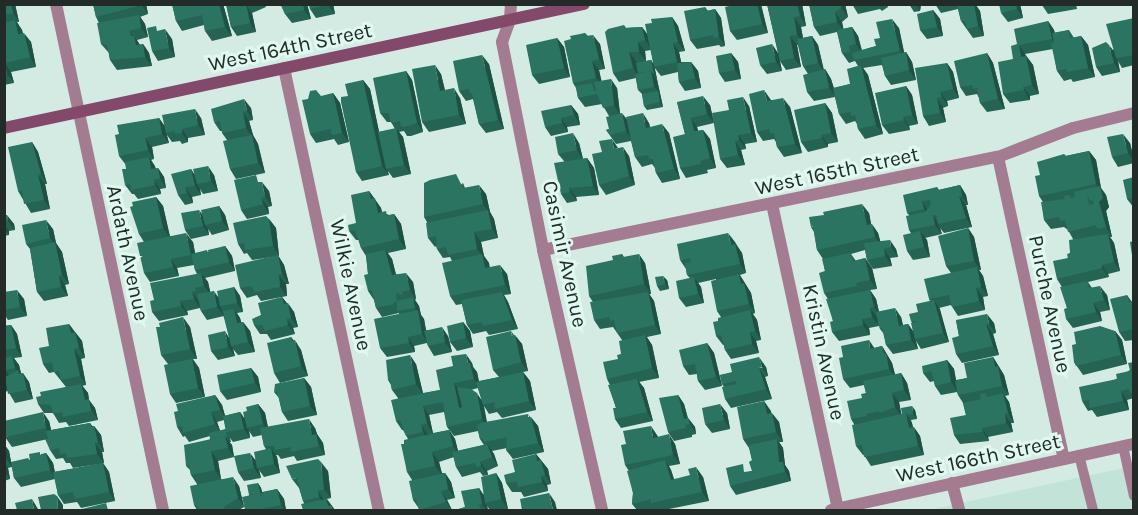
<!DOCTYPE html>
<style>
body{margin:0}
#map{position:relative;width:1138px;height:515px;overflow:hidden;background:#d3ebe3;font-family:Karla,sans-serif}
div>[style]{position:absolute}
.built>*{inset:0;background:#c2e3d7}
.lane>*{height:10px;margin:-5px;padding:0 5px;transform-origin:5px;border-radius:5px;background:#a47c91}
.street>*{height:12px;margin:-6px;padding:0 6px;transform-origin:6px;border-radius:6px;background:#a47c91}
.secondary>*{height:12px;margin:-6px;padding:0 6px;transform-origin:6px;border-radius:6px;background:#82496a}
.wall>*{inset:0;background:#256453}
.shaded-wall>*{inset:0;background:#1e5144}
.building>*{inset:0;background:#2b7461}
span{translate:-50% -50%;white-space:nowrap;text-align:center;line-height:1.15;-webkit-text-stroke:6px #e0f9f0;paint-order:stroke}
.street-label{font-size:21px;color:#222b28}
.frame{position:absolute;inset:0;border:6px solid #222b28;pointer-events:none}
</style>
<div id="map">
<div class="built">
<i style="clip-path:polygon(1133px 466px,1133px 510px,939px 510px,938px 508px)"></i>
</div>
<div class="lane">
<i style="left:1123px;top:446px;width:51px;rotate:77.6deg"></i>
<i style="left:1079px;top:455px;width:57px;rotate:75.7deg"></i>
</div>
<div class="street">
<i style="left:56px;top:4px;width:517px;rotate:78.06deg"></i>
<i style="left:511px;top:4px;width:16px;rotate:94deg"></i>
<i style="left:510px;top:20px;width:23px;rotate:110deg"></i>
<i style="left:502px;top:42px;width:212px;rotate:78.8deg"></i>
<i style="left:543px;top:250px;width:267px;rotate:77.2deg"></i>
<i style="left:284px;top:68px;width:452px;rotate:77.9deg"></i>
<i style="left:998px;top:157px;width:309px;rotate:77.7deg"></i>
<i style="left:772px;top:204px;width:312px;rotate:77.8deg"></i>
<i style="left:543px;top:250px;width:464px;rotate:-11.6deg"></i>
<i style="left:998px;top:157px;width:80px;rotate:-21.1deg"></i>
<i style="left:1073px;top:128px;width:63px;rotate:-13.8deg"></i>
<i style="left:952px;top:483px;width:28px;rotate:75deg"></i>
<i style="left:831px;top:510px;width:310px;rotate:-12.3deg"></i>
</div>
<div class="secondary">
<i style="left:4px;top:128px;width:593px;rotate:-12.07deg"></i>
</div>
<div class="wall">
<i style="clip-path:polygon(4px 4px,15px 4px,19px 22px,17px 22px,22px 30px,23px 34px,31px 42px,36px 67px,11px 72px,14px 83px,4px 85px)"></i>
<i style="clip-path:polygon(93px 4px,146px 4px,148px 14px,140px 17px,145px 24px,148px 37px,137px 40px,140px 45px,143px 44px,149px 53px,152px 66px,117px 70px,110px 60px,109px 53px,101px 44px,99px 23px,96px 17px)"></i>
<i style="clip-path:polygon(172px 4px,223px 4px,232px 36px,212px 41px,205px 31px,204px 25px,182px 31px,176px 21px)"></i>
<i style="clip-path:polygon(226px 4px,265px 4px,266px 7px,252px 13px,256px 32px,237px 36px,231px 27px)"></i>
<i style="clip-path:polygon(274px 4px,307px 4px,311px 19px,292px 23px,285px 14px,281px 5px)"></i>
<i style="clip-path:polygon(309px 4px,333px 4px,335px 14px,316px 18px,310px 9px)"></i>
<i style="clip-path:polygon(729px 4px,761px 4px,768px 33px,737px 40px,730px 31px)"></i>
<i style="clip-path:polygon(767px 4px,802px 4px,806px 26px,801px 27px,803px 38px,812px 36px,818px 45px,824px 70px,825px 69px,831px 79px,834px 88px,850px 84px,858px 66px,855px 61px,849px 63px,842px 53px,837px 32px,820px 36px,814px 27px,809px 4px,845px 4px,848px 17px,842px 22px,843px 29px,852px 27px,858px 36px,862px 50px,876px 46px,880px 38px,899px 28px,904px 53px,906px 52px,912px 62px,916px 80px,891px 85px,885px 76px,882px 65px,863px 68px,868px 75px,883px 134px,865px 139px,858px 129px,857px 124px,855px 121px,846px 124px,839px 114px,835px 97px,814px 101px,807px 92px,808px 74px,803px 66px,798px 45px,797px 45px,801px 67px,786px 70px,780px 61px,782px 71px,767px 74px,760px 65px,778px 53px)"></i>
<i style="clip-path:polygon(852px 4px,887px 4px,888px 7px,882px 11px,880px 9px,858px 14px)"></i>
<i style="clip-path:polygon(909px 4px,921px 4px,920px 11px,914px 12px)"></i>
<i style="clip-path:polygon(935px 4px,975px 4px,980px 11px,984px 36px,973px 38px,961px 21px,958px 9px,941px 13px)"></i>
<i style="clip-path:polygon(1020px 4px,1023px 18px,1008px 22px,1001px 13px)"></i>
<i style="clip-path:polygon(1076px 4px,1077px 9px,1048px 14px,1042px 5px)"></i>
<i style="clip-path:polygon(705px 7px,708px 11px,715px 9px,721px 18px,725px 46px,721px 47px,719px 45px,697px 49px,690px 40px)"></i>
<i style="clip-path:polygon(933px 10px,940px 19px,943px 36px,927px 39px,920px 30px)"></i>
<i style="clip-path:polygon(672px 17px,678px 26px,685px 51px,679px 52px,681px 62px,691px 62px,698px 71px,701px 88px,685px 91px,679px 82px,678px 72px,661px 76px,654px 67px,651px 50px,645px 51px,646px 61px,651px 60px,654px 65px,663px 107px,647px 110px,644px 106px,642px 94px,638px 90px,636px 78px,619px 82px,613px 73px,624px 25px,626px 28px,642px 27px,648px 35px)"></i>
<i style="clip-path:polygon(1134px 18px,1134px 65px,1122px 68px,1118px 61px,1120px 72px,1102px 76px,1096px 67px,1113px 50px)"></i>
<i style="clip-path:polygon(1048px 21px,1054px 30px,1055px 33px,1069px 30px,1074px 38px,1081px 36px,1088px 45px,1095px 77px,1073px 82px,1071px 79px,1064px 81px,1057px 71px,1053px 49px,1025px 54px,1033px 65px,1039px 94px,1030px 96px,1030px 100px,1010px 103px,1003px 94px,1017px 44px)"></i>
<i style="clip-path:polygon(585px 33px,588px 36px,600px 44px,605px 69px,599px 70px,601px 81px,617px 88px,620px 113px,627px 120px,649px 123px,650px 127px,669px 133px,680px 179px,662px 183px,656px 173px,655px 168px,652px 164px,642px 167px,635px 157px,631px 141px,616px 144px,606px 130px,609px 129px,609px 116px,602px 104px,585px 107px,578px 98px,576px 88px,573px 83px,571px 39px)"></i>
<i style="clip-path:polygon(557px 38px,564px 47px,570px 77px,539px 84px,532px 75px)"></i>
<i style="clip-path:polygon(172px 39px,175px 57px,158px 61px,152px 51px)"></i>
<i style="clip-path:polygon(731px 53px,738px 62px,741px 79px,725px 82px,719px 73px)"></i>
<i style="clip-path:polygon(987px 53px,993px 63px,1005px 109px,987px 112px,980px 103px,979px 98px,977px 94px,966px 96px,960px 87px)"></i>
<i style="clip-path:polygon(947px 63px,953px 72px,959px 98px,947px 101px,948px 106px,943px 108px,946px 122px,929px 126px,923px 116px)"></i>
<i style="clip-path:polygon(489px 64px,504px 129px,486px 133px,479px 124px,473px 99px,466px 101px,459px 91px)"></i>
<i style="clip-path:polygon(406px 71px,412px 80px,423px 132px,411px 136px,407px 136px,404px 131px,399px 132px,403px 137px,411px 174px,393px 178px,388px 171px,389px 175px,362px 181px,356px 172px,348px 96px,363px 80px,370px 89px,379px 132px,395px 129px,391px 122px,387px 122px,380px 113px)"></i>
<i style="clip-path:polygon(441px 74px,445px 90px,460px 98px,466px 124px,429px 132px,422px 122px)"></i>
<i style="clip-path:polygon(906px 86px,912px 95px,918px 124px,909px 126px,910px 130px,889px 134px,882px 125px)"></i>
<i style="clip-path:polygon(333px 93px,340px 103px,349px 142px,338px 145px,334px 139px,316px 143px,310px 134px)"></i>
<i style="clip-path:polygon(771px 100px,790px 107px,802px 153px,784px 157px,777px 147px,776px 142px,774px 139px,763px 141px,757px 132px)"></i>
<i style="clip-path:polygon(677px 102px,710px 105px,714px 123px,697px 127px,698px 131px,703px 130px,710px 139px,716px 168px,707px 170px,708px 173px,686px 178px,680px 168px,685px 134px)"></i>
<i style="clip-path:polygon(825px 103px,832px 113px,838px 142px,828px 144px,828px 147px,808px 152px,801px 142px)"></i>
<i style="clip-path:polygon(571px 105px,578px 114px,580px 125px,567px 127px,568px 132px,551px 136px,545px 127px)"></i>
<i style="clip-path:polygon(749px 106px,757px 142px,745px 144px,746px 149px,741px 150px,745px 165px,727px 168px,720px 159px)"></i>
<i style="clip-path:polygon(251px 108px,253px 120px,249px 121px,253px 135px,258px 144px,265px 173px,236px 179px,230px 169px,227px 140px,222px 133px,222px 131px,220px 131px,214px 122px)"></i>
<i style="clip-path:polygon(159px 118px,164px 125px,201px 118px,205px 135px,188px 138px,188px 142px,182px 144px,180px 141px,172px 142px,167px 135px,169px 143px,152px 147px,154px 159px,151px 160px,156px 169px,158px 168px,164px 177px,166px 188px,160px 189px,161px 194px,138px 199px,134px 194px,132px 194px,125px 185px,126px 169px,126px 165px,119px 156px,119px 134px)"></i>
<i style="clip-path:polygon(32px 142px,38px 152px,47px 184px,45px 184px,50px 209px,31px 213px,18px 191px)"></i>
<i style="clip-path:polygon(579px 143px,583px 159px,587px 158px,594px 168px,599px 195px,576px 197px,577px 201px,567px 203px,561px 194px,564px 161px,558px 154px)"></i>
<i style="clip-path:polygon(1130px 143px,1134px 159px,1134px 163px,1118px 167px,1112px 157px)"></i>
<i style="clip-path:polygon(618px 148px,629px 156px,635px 185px,606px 195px,599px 185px)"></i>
<i style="clip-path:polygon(1089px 151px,1096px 160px,1101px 188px,1106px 195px,1109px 207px,1106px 211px,1112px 237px,1110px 237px,1114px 243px,1120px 271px,1108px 274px,1109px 277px,1088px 282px,1092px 288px,1107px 295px,1110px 310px,1100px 312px,1102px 321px,1073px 328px,1066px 319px,1067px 308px,1062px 287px,1057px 279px,1070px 253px,1073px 239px,1068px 230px,1064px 227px,1051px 229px,1044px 220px,1043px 202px,1039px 196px,1040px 175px,1064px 154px,1066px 156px)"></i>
<i style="clip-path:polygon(191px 169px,194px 174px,214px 175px,218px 191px,203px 194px,200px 189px,201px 195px,192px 197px,193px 203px,185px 205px,178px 195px)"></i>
<i style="clip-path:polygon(1134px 177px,1134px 208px,1127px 199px)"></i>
<i style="clip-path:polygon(463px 183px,465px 188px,486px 194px,490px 212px,494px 219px,498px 238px,481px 242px,484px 256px,489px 263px,489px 267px,507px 274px,511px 294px,504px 295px,508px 302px,518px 329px,489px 335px,486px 331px,473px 334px,467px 325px,462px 304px,456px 305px,450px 296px,452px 261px,450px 257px,443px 258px,437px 249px,436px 246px,435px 247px,428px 238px,427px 222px,424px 217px)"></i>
<i style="clip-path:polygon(960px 185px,966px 195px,968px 205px,966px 205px,972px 227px,944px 233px,940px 228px,942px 234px,925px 238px,927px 240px,930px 257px,913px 260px,907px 251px,911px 233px,909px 230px,909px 215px,907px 213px,937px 187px,939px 190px)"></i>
<i style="clip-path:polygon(269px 191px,272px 206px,268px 207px,269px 214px,247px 219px,241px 210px)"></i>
<i style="clip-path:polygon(369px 191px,381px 208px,382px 212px,389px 215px,394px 214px,401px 224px,406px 249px,388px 253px,392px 259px,396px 274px,413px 282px,416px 299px,415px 300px,419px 306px,421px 315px,424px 319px,426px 330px,448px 336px,452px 352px,434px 356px,428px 346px,427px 343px,414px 346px,415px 352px,387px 357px,380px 348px,399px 314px,399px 313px,382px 317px,376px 308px,374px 300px,368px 291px,368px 274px,366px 256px,361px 248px,359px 240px,356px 240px,349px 231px,356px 223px)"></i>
<i style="clip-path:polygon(156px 197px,163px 206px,170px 236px,193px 242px,195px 253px,209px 252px,225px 246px,232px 256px,235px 271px,205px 278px,208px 282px,210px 292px,218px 297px,234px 287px,240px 296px,243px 312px,237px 313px,240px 318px,241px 322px,243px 322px,250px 331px,255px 352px,238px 355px,233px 349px,235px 356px,218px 360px,211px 351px,229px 337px,222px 310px,224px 316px,207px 320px,201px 311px,200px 308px,187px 311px,188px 315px,159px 321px,152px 312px,154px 300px,197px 274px,195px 270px,194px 265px,177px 268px,179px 276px,150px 282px,144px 273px,144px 242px,139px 234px,133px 206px)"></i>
<i style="clip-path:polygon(219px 206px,225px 215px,229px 230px,212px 235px,208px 229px,209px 235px,191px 239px,185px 230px,203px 215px)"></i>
<i style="clip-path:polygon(869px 213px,871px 224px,878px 233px,880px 241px,896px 249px,898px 257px,890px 258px,892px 266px,873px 269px,867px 260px,865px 250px,851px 254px,856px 261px,865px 258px,872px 268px,877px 289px,870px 290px,876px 299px,879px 312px,901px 317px,903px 325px,908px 324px,913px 331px,912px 323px,911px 321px,918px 312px,930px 301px,929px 299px,951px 273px,946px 266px,968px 228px,974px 237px,981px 270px,979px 270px,983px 276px,988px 296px,983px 297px,985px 310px,958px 316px,951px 305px,939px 308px,949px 342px,921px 349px,916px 341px,918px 349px,893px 354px,886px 345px,884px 334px,880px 329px,877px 317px,879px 326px,869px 328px,870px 335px,839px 341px,832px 332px,833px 321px,828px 299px,824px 293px,825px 271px,823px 259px,817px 250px,814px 232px,811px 227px)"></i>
<i style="clip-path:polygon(4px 215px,14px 224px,15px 230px,9px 231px,9px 235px,4px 236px)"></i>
<i style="clip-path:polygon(269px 219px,276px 228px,279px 256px,278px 256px,284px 265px,289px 284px,286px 284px,287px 296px,261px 301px,257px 295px,247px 298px,240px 288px,272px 257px,252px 260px,247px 253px,244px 254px,238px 244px)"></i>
<i style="clip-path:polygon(53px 229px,56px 243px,62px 252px,69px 284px,65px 285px,68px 296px,44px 301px,37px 292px,30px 249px,26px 244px)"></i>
<i style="clip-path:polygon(735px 242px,742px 253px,746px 273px,740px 275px,751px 293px,755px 313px,753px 314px,757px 320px,761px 340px,756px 341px,759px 353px,731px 359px,725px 350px,724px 345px,723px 345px,716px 336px,718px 321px,721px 317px,717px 311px,716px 279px,698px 283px,701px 287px,704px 303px,686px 307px,679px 298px,690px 278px,687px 275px,686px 269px,680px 260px)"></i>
<i style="clip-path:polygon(622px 254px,624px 257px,645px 263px,651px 294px,649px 294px,654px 301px,661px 334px,647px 337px,652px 345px,659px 378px,639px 382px,644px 388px,653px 421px,621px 428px,615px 419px,616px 408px,610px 385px,607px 379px,618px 359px,621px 354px,622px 340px,613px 327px,600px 329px,594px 320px,593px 302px,589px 296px,613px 260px)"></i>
<i style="clip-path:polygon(667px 280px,669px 289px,660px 291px,657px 286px)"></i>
<i style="clip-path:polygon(4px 292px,24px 299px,27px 316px,8px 320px,4px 314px)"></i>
<i style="clip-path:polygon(1127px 295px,1132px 302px,1134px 301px,1134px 340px,1125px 341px,1119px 332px)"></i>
<i style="clip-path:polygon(282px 297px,294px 312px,298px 327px,293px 328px,295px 334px,271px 340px,267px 334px,260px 334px,254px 325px,261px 315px)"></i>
<i style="clip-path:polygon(956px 320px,994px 323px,996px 333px,993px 334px,999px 355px,962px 363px,956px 354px,959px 336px)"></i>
<i style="clip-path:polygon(463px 322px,470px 331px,473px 347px,457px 351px,450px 342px)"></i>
<i style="clip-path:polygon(69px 324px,82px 341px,85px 358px,81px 359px,86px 385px,82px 386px,88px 393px,89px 400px,95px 408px,98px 420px,69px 426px,66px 422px,59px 423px,53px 413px,44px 413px,38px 404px,41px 396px,66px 387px,54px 372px,49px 373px,43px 364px,49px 346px)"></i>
<i style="clip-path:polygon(11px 325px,17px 334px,22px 357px,14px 358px,19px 365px,21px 373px,29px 382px,33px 399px,15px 403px,8px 391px,4px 392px,4px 326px)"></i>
<i style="clip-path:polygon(190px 327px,197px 359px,193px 359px,199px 368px,205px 397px,176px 403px,170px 394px,168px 364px,161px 355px)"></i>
<i style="clip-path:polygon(1115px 331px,1122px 340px,1127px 364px,1083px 375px,1074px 362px)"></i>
<i style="clip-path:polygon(evenodd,514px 335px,522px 344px,528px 371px,523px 372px,530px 381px,536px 410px,502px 418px,497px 412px,489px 414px,484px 406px,487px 422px,530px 417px,538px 426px,544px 452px,513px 459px,506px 450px,507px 448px,492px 451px,494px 454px,498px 466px,487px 471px,488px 475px,483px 476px,480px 472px,462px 477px,456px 467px,454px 457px,439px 462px,442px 473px,445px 473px,451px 482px,455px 498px,447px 500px,452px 510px,420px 510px,413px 500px,412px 480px,407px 472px,404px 444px,408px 439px,403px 430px,402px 430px,396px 421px,398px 398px,392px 390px,391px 385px,388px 380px,416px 364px,423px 393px,440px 390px,472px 363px,473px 367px,477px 372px,479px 381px,499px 377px,493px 370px,514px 335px,478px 388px,482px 400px,471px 390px,478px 388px,514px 335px,444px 412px,447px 427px,454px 436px,478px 431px,480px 439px,484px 445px,458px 451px,455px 439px,449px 430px,433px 433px,429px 415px,444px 412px)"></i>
<i style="clip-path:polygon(291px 337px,301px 350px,308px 376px,280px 383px,274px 373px)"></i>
<i style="clip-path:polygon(707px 343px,714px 353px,722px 386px,705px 390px,698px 381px,697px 374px,689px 375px,683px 366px)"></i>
<i style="clip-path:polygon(882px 346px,892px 363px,895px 375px,901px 373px,907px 383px,911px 400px,899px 402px,901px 414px,915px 410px,917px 419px,911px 420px,913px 427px,920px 436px,924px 455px,871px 466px,864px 455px,863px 455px,856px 446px,854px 424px,851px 419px,866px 393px,864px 385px,850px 388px,843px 379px,874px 348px)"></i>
<i style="clip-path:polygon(993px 357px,1004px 375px,1009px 395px,1005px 396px,1009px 402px,1014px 423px,1011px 423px,1013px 432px,988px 437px,989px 441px,960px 444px,954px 435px,966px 415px,963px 403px,958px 395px,957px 392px,941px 395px,935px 386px,934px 381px,930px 382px,923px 373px,947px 360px,954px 369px,956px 380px,967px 378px)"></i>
<i style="clip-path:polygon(1134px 362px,1134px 398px,1127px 400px,1129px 410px,1097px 417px,1092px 410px,1088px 411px,1082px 401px,1130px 370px)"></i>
<i style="clip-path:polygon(766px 367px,768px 376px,765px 377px,772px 399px,731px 408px,725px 399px,724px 387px,722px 384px,720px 375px)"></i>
<i style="clip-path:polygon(251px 368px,258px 377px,261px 392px,227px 400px,220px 391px)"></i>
<i style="clip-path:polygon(304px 378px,311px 387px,317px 415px,288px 421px,282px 412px,279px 398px,274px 392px)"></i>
<i style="clip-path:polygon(evenodd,215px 395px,222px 405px,225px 416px,240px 412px,244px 418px,247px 411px,258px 404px,265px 413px,268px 427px,315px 428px,317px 434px,323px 443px,325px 455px,297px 461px,294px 456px,281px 459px,278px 455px,276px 455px,277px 457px,280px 473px,264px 477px,259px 470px,261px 478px,244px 481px,238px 472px,255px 460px,266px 449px,264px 446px,262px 435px,253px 437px,249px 431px,250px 438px,233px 442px,230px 438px,231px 442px,229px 442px,232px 445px,234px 457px,218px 461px,221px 479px,239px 486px,244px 507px,239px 510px,197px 510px,194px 505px,197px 484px,191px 475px,190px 470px,186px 466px,210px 439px,210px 436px,189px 442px,185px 436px,183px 437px,177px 427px,178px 411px,215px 395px,224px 420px,226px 429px,220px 431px,217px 422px,224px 420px)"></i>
<i style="clip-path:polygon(678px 395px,684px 404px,688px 418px,695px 427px,696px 434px,692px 435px,692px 437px,674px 441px,668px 432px)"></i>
<i style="clip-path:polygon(764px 401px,771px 413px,779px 422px,783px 442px,779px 442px,783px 448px,785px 465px,789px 471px,791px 481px,736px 495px,730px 486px,748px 472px,752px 471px,752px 460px,749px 448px,743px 439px)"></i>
<i style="clip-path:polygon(727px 413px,730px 429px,712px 433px,705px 424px)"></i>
<i style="clip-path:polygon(49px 421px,51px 430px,90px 423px,92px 426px,94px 426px,101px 435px,104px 452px,102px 452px,104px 463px,103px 463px,109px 472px,115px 501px,81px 508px,77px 502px,64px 504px,58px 495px,55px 479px,21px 487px,14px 478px,12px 467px,8px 468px,10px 479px,4px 481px,4px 444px,9px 451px,11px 462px,30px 460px,42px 454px,46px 453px,53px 463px,55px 472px,99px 464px,73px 468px,70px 463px,66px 463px,63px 458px,56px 459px,50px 450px,48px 439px,12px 447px,5px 437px)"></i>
<i style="clip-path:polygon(657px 435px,658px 437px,675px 444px,680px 464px,669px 466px,671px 470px,674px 479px,703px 477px,709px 501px,664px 510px,657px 510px,656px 509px,648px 510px,637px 510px,632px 504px,633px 493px,629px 471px,625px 465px,626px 444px)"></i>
<i style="clip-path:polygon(536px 454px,548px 469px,551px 484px,547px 485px,548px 491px,524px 497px,521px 492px,512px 492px,506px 483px,515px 472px)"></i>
<i style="clip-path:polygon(328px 471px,331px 498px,327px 499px,335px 510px,303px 510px,304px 503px,303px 501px,299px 488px,292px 479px)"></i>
<i style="clip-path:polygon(496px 473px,502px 483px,508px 509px,499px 510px,490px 510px,487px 506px,488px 510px,458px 510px,465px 507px,479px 488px,483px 495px)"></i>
<i style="clip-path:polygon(258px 483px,261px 488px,262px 492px,277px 489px,284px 499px,286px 510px,245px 510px,249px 495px)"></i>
</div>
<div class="shaded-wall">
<i style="clip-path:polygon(11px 4px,15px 4px,19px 22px,13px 13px)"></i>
<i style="clip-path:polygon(141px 4px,146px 4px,148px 14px)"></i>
<i style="clip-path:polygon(219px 4px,223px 4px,232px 36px,225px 27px)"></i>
<i style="clip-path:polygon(246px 4px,252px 13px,256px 32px,250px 23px)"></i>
<i style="clip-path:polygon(303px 4px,307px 4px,311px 19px,304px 10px)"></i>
<i style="clip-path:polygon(328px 4px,333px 4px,335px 14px,328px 5px)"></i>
<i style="clip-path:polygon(757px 4px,761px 5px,768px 33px,762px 24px)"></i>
<i style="clip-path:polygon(797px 4px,802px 4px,806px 26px,800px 16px)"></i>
<i style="clip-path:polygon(841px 4px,845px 4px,848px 17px,841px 8px)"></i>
<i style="clip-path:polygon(916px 4px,921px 4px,920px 11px)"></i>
<i style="clip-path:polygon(974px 4px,975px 4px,980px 11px,984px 36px,978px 26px)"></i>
<i style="clip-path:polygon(1016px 4px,1020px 4px,1023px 18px,1017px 9px)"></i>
<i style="clip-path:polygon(715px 9px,721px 18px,725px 46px,719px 37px)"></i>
<i style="clip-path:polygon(933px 10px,940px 19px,943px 36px,937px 27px)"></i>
<i style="clip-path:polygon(835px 12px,842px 22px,844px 31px,837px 22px)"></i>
<i style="clip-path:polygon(139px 15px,145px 24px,148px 37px,141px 28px)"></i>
<i style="clip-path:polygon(672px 17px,678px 26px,685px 51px,678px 42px)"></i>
<i style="clip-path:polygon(794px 17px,801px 27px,804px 44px,797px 35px)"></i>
<i style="clip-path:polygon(892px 19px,899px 28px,906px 61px,900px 51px)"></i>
<i style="clip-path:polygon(15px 20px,22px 30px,25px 44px,18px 34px)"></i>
<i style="clip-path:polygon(1048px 21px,1054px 30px,1058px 48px,1052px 39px)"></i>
<i style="clip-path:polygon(642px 27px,649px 37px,652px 50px,645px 40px)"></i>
<i style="clip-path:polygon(852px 27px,858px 36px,862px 53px,856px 44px)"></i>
<i style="clip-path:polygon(165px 29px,172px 39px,175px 57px,169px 48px)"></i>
<i style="clip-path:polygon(129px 31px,135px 39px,134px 36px,140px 45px,136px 45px)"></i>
<i style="clip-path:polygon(24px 33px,31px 42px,36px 67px,30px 57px)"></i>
<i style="clip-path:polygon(593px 35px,600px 44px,605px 69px,599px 59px)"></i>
<i style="clip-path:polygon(790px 36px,797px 45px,801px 67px,794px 58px)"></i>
<i style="clip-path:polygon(812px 36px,818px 45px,824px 72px,818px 63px)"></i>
<i style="clip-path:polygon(1081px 36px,1088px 45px,1095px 77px,1088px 68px)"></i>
<i style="clip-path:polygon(557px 38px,564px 47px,570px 77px,564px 68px)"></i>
<i style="clip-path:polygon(638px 42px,645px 51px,646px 61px,639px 52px)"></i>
<i style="clip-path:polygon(673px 43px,679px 52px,683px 71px,677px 62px)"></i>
<i style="clip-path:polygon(143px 44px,149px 53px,152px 66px,145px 57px)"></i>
<i style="clip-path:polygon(772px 44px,778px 53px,782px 71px,776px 62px)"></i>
<i style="clip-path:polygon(1019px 45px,1025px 54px,1028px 66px,1021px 57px)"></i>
<i style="clip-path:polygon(1109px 45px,1116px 54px,1116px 58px,1118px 61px,1120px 72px,1114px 63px)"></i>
<i style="clip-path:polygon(629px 52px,636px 61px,639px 78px,633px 68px)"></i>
<i style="clip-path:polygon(906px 52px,912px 62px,916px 80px,909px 70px)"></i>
<i style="clip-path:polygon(731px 53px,738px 62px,741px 79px,735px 70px)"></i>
<i style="clip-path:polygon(987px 53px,993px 63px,1005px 109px,998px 99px)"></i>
<i style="clip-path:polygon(482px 55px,489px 64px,504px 129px,498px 120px)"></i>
<i style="clip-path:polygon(1026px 56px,1033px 65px,1039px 94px,1032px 85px)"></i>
<i style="clip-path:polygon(651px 60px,654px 65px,657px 79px,654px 74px)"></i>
<i style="clip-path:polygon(592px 61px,599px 70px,603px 87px,596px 78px)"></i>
<i style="clip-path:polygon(691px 62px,698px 71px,701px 88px,695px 78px)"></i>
<i style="clip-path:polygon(5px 63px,11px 72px,14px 83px,7px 74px)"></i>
<i style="clip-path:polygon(947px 63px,953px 72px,959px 98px,953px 89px)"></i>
<i style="clip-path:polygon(435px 65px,441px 74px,447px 100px,440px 91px)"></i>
<i style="clip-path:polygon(861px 65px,868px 75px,883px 134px,876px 125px)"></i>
<i style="clip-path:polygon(825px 69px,831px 79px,836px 97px,829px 88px)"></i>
<i style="clip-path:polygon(406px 71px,412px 80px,423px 132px,417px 123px)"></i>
<i style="clip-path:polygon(651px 71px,657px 80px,663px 107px,660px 102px,658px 91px,654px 87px)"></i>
<i style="clip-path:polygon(611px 79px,617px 88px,620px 115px,614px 105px)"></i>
<i style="clip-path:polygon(363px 80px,370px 89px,387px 169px,386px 169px,389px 175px,382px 166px)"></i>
<i style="clip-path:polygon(906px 86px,912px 95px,918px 124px,912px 115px)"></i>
<i style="clip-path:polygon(1023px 87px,1030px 96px,1030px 100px,1024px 90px)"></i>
<i style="clip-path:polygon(454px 88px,460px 98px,466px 124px,459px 115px)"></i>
<i style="clip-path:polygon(764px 90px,771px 100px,773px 111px,767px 101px)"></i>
<i style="clip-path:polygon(940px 92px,947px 101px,948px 106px,942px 97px)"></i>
<i style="clip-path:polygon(333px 93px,340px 103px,349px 142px,342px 133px)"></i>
<i style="clip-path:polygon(703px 96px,710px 105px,714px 123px,707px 114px)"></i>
<i style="clip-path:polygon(743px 97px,749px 106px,757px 142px,751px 133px)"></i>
<i style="clip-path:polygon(783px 98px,790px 107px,802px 153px,795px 144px)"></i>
<i style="clip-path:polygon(937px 98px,943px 108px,946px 122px,940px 113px)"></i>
<i style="clip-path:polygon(244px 99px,251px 108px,253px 120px,247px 111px)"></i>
<i style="clip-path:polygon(825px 103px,832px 113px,838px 142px,831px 133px)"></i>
<i style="clip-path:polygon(571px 105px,578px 114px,580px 125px,574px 115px)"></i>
<i style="clip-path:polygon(195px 109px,201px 118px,205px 135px,198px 125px)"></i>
<i style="clip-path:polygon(243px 112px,249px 121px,253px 135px,258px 144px,265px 173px,258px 163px,252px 136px,246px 128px)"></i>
<i style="clip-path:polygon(622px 113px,629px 122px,633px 140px,626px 131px)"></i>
<i style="clip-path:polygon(643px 113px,649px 123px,652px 137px,646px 128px)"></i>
<i style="clip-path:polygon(903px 117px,909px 126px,910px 130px,904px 120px)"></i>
<i style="clip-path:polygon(159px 118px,165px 127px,166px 133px,169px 143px,162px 134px)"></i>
<i style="clip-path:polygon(561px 118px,567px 127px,568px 132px,562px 123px)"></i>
<i style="clip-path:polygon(691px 118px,697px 127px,701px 141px,694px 131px)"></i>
<i style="clip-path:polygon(662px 124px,669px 133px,680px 179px,674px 169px)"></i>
<i style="clip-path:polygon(396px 128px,403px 137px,411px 174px,404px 165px)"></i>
<i style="clip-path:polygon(182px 129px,188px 138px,188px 142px,182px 133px)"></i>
<i style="clip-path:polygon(703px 130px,710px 139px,716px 168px,710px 158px)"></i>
<i style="clip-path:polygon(573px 133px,579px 143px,583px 159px,577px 150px)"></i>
<i style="clip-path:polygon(1123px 134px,1130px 143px,1134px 161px,1128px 153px)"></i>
<i style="clip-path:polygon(738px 135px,745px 144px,746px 149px,739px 140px)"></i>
<i style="clip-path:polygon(821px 135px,828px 144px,828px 147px,822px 138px)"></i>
<i style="clip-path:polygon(145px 138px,152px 147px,154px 159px,148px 150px)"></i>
<i style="clip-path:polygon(612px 139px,618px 148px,614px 149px)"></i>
<i style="clip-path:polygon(735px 141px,741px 150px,745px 165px,738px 155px)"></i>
<i style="clip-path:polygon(32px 142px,38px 152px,47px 184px,41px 174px)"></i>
<i style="clip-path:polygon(623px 147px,629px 156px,635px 185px,629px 176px)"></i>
<i style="clip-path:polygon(1089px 151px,1096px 160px,1101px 188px,1106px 195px,1109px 207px,1106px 211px,1112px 237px,1106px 227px,1099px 202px,1101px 192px,1096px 184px)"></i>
<i style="clip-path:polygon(149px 157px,155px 166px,158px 179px,151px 169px)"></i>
<i style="clip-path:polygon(587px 158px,594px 168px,599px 195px,593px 186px)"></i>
<i style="clip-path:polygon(208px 166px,214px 175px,218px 191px,211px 181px)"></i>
<i style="clip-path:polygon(158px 168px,164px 177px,166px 188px,160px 178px)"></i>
<i style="clip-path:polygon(191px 169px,197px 179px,197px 184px,200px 189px,201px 195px,195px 186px)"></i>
<i style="clip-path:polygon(38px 175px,45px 184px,50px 209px,44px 200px)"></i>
<i style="clip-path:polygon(154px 180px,160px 189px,161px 194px,155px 185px)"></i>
<i style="clip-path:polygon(262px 182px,269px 191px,272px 206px,265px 197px)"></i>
<i style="clip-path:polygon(479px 185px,486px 194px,490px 212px,494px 219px,498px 238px,492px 229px,488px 211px,483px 204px)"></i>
<i style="clip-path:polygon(960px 185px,966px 195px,968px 205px,962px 196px)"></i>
<i style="clip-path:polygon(185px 187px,192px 197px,193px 203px,187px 193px)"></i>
<i style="clip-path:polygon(569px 188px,576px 197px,577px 201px,570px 192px)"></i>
<i style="clip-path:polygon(369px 191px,381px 208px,384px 223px,378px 213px,371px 199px)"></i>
<i style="clip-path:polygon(959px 196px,966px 205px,972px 227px,966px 218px)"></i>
<i style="clip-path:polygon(156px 197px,163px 206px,170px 238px,163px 228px)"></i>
<i style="clip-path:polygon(261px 198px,268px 207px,269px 214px,263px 204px)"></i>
<i style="clip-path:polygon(922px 201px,928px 211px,930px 218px,924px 209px)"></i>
<i style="clip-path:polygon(862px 204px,869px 213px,873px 234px,867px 225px)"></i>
<i style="clip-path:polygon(219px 206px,225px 215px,229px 230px,222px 221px)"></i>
<i style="clip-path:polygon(199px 210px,206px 219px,205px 225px,208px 229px,209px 235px,203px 226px)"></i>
<i style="clip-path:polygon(394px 214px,401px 224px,406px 249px,399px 239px)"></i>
<i style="clip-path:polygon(7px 215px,14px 224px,15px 230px,8px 221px)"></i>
<i style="clip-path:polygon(933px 215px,939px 224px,938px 224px,940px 228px,942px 234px,935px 225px)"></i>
<i style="clip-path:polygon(269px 219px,276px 228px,279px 256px,273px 246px)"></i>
<i style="clip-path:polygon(46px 220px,53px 229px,56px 243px,62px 252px,69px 284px,62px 275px,56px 247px,50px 238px)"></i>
<i style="clip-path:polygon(872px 224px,878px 233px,882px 247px,875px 237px)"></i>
<i style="clip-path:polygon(4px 225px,9px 231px,9px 235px,4px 228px)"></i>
<i style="clip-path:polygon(968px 228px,974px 237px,981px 270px,974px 261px)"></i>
<i style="clip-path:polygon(920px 231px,927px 240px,930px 257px,924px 247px)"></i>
<i style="clip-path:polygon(474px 232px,481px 242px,484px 256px,489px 263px,492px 277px,485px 268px,483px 256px,477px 249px)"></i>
<i style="clip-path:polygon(186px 233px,193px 242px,197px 264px,191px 255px)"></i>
<i style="clip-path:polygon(728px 233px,735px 242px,737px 254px,731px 245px)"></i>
<i style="clip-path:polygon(1108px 234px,1114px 243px,1120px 271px,1114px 262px)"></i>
<i style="clip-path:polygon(890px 240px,896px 249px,898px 257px,891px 247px)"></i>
<i style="clip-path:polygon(735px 244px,742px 253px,746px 273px,740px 264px)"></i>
<i style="clip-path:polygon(225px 246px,232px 256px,235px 271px,229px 262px)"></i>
<i style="clip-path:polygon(884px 249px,890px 258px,892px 266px,885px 256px)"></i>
<i style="clip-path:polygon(385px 250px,392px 259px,398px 284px,392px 275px)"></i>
<i style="clip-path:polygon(639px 254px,645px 263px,651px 294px,644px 284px)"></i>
<i style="clip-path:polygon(278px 255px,284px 265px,289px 284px,282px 274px)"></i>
<i style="clip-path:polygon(865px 258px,872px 268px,877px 289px,870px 280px)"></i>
<i style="clip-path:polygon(171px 259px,177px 268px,179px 276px,173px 267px)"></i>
<i style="clip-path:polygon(500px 265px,507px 274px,511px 294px,505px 285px)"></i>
<i style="clip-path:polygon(1102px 265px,1108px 274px,1109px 277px,1102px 268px)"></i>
<i style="clip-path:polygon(977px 267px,983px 276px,988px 296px,981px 287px)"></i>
<i style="clip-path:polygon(201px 273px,208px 282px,211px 295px,204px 286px)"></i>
<i style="clip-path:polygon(406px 273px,413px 282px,416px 299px,410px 290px)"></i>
<i style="clip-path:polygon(739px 274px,751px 293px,755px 313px,749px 304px,741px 284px)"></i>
<i style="clip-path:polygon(279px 275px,286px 284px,287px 296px,280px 287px)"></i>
<i style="clip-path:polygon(59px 276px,65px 285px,68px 296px,61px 287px)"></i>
<i style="clip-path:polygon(663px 276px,667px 280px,669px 289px,665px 284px)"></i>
<i style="clip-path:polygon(694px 277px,701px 287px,704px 303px,698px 294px)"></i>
<i style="clip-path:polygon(1100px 286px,1107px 295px,1110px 310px,1104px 300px)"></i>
<i style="clip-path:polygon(234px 287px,240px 296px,243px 312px,237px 303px)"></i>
<i style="clip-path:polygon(976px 288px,983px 297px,985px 310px,979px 301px)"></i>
<i style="clip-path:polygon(17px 290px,24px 299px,27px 316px,20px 307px)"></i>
<i style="clip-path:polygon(870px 290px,876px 299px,880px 316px,874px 307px)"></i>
<i style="clip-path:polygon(214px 291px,220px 300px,220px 306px,222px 310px,224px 316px,217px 307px)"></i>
<i style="clip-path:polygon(192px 292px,199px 301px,200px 308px,194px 299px)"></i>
<i style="clip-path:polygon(502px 292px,508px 302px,518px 329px,512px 320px)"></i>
<i style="clip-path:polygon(648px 292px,654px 301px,661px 334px,655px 325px)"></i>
<i style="clip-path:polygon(282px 297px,289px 306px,288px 303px,294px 312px,298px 327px,291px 318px,284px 304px)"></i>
<i style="clip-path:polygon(413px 297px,419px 306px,421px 315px,424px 319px,428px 343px,422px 334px,418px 313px,415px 308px)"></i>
<i style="clip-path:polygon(934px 300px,940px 309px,949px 342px,943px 333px)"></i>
<i style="clip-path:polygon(180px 301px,187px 311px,188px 315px,181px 306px)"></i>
<i style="clip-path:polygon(1093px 303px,1100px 312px,1102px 321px,1096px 312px)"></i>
<i style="clip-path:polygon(870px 308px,877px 317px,879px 326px,872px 317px)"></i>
<i style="clip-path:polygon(895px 308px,901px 317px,905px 335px,899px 326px)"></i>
<i style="clip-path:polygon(234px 309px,240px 318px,244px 333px,237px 323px)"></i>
<i style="clip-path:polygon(750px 310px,757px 320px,761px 340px,755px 331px)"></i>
<i style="clip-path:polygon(987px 314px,994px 323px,996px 333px,989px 324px)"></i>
<i style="clip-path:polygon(183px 317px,190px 327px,197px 359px,190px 349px)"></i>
<i style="clip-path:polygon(287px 319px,293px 328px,295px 334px,288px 325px)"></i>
<i style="clip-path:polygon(862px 319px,869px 328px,870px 335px,863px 325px)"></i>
<i style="clip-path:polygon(243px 322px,250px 331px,255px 352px,248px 342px)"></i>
<i style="clip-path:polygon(463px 322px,470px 331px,473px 347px,466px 338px)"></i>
<i style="clip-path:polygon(69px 324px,75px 333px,71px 333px)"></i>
<i style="clip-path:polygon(908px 324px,914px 333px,915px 339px,918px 349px,911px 340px)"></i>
<i style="clip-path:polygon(986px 324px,993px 334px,999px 355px,993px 346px)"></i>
<i style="clip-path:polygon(11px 325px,17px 334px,22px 357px,16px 348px)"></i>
<i style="clip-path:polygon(442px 327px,448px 336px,452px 352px,445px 342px)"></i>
<i style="clip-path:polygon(225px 331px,231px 341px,231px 346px,233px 349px,235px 356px,228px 347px)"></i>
<i style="clip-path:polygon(511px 331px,516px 338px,515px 335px,522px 344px,528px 371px,521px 362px)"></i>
<i style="clip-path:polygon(1115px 331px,1122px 340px,1127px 364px,1121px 355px)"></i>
<i style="clip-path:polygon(75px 332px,82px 341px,85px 358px,79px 348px)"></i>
<i style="clip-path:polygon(750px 332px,756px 341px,759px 353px,752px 344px)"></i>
<i style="clip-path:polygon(645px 335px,652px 345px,659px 378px,652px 368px)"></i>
<i style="clip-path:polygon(291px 337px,296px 344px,295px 340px,301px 350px,308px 376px,301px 366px)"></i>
<i style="clip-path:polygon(408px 337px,414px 346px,415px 352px,409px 343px)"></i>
<i style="clip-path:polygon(869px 340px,875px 349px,870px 349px)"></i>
<i style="clip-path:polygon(707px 343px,714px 353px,722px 386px,716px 377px)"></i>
<i style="clip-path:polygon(882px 346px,892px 363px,896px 378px,889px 369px)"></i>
<i style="clip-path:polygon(74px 349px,81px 359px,86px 385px,80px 376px)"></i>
<i style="clip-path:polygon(466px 354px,472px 363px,473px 367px,477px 372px,480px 388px,474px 379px,468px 363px)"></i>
<i style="clip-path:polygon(410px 355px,416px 364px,423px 394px,416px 384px)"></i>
<i style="clip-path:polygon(12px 356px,19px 365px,21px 374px,23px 373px,29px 382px,33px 399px,27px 390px,25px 383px,15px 368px)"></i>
<i style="clip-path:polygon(759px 357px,766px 367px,768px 376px,762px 367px)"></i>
<i style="clip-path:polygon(993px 357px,1004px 375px,1009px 395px,1002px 386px,995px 367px)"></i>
<i style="clip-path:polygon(192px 359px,199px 368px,205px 397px,198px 388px)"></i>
<i style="clip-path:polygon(947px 360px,954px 369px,958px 392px,951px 382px)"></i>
<i style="clip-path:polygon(251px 368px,258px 377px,261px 392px,255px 383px)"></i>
<i style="clip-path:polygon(759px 368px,765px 377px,772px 399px,766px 389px)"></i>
<i style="clip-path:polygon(5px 370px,12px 379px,8px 391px,4px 387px)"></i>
<i style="clip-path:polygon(523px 372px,530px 381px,536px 410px,529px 401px)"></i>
<i style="clip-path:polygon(901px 373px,907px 383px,911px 400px,904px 390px)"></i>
<i style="clip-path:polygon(304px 378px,311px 387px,317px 415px,310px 406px)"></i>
<i style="clip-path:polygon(637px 379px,644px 388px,653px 421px,647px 412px)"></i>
<i style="clip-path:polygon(454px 383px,461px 392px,466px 417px,459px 408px)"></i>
<i style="clip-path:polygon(81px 384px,88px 393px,89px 400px,95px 408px,98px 420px,85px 400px)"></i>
<i style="clip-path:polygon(1121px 391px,1127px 400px,1129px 410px,1123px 401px)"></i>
<i style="clip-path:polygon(477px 393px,483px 403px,488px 429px,482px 419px)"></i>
<i style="clip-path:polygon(892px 393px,899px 402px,902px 417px,895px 407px)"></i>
<i style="clip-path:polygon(1003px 393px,1009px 402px,1014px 423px,1008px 413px)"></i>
<i style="clip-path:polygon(215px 395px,222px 405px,226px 419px,220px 410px)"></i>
<i style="clip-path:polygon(678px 395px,684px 404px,689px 424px,684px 419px)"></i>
<i style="clip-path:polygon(764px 401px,771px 411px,773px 423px,767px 414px)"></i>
<i style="clip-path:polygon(258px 404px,265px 413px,269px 434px,263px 424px)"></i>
<i style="clip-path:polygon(720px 404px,727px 413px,730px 429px,724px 420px)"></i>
<i style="clip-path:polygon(423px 406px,429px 415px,433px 434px,427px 424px)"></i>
<i style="clip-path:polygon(912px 406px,915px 410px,917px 419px,913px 414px)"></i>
<i style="clip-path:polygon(43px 412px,49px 421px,53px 438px,46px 428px)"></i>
<i style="clip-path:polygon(211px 412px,217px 422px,221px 433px,215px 424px)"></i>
<i style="clip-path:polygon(240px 412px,247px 422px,247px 428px,249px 431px,250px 438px,244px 429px)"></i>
<i style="clip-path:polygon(772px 413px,779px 422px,783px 442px,776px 432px)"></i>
<i style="clip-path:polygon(906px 413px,912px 423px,915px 437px,909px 428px)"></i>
<i style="clip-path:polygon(528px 414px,532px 420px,531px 417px,538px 426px,544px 452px,538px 443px)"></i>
<i style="clip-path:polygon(1005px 414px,1011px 423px,1013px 432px,1006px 423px)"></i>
<i style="clip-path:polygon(688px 418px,695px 427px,696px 434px,690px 424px)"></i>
<i style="clip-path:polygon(309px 419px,315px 428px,317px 434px,323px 443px,325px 455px,312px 435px)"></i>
<i style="clip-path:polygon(90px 423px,95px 430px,94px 426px,101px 435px,104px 452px,98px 442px)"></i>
<i style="clip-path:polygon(421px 425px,428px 435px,429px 442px,423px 432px)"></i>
<i style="clip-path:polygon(651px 426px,657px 435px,660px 447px,653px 438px)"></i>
<i style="clip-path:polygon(914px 427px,920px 436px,924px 455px,918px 446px)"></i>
<i style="clip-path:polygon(982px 428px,988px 437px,989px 441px,983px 432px)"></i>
<i style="clip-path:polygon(449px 430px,455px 439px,459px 455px,453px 446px)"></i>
<i style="clip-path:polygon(669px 434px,675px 444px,680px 464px,673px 455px)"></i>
<i style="clip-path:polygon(225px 436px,232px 445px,234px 457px,228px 448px)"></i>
<i style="clip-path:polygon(777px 439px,783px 448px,785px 465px,789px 471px,791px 481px,779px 462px)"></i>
<i style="clip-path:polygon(95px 443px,102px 452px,104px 463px,97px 454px)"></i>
<i style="clip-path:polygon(4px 444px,9px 451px,12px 467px,6px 458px)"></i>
<i style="clip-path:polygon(487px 444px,494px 454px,498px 466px,492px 457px)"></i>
<i style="clip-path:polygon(271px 448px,277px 457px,280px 473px,274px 464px)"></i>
<i style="clip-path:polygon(211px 451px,218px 461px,221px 479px,215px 470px)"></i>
<i style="clip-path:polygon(432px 452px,439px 462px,442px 475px,435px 466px)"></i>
<i style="clip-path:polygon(46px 453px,53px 463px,56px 479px,50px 470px)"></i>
<i style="clip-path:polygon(250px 453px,257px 462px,257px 468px,259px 470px,261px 478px,254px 468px)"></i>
<i style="clip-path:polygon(536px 454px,548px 469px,551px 484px,545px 475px,537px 461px)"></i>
<i style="clip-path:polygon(665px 460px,671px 470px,677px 489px,671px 480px)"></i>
<i style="clip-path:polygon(321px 462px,328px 471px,331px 498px,324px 489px)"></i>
<i style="clip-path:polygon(480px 462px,487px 471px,488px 475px,481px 466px)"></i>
<i style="clip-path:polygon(4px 463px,8px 468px,10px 479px,4px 471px)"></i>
<i style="clip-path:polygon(103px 463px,109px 472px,115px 501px,109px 492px)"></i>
<i style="clip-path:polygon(696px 467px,703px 477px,709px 501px,702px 492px)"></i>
<i style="clip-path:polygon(445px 473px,451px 482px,455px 498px,448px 489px)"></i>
<i style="clip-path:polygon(496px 473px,502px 483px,508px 509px,501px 499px)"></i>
<i style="clip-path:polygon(541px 476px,547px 485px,548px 491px,542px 482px)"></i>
<i style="clip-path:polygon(233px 477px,239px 486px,244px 507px,238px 498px)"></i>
<i style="clip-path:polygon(258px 483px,261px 488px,264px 499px,269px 508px,262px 499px)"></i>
<i style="clip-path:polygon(479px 488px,485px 497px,485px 503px,487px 506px,488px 510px,486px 510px,482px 504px)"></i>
<i style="clip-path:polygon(277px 489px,284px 499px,286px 510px,284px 510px,281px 505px)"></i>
<i style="clip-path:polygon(318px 491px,324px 500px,325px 506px,319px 497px)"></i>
<i style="clip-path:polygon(441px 491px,447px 500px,452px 510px,446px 502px)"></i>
<i style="clip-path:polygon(549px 493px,555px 502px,557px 510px,553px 510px)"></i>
<i style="clip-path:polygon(57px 496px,63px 505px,63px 510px,58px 510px)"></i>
<i style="clip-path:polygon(32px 499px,38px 509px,39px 510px,34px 510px)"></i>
<i style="clip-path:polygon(326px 499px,332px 506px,331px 505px,335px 510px,331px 510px,328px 506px)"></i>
</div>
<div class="building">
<i style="clip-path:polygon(4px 4px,11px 4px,13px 13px,4px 15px)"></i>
<i style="clip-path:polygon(93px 4px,141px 4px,142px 5px,96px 17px)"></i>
<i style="clip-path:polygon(172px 4px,219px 4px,225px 27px,205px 31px,202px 15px,176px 21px)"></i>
<i style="clip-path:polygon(226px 4px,246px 4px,250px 23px,231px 27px)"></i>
<i style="clip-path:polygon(303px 4px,304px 10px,285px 14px,281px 5px)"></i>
<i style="clip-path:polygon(309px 4px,328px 4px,328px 5px,310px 9px)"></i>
<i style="clip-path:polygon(729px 4px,757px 4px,762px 24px,730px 31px,725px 7px,729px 6px)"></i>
<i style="clip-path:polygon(767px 4px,797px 4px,800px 16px,794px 17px,797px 35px,790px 36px,794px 58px,780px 61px)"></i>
<i style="clip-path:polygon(809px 4px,841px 4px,841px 8px,835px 12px,837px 22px,814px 27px)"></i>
<i style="clip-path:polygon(974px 4px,978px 26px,967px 29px,965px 21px,961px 21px,957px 5px)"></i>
<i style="clip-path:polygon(999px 4px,1016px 4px,1017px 9px,1001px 13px)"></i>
<i style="clip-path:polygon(705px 7px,706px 11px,715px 9px,719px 37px,714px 38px,713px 35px,690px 40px,684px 11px)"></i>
<i style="clip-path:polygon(933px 10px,937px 27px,920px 30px,917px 14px)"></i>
<i style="clip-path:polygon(139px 15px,141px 28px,129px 31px,131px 36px,134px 36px,136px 45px,143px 44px,145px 57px,110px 60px,107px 45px,101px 44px,97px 23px)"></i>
<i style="clip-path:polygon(672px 17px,678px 42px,673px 43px,677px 62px,654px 67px,645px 24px,652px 23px,651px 19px)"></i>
<i style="clip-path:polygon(1134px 18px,1134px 55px,1116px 58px,1106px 24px)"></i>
<i style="clip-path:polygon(892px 19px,900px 51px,854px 60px,852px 53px,876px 46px,874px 39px,880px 38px,876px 22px)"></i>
<i style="clip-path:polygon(15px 20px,18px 34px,24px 33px,30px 57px,5px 63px,7px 74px,4px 75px,4px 23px)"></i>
<i style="clip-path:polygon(1048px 21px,1052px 39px,1019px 45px,1021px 57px,1026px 56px,1032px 85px,1023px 87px,1024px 90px,1003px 94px,998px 62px,1013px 59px,1011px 46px,1017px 44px,1014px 29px)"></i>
<i style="clip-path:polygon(624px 25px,624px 28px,642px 27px,645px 40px,638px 42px,639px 52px,629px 52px,633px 68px,613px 73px,605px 32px,608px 29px)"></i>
<i style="clip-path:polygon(156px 26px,157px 31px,165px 29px,169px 48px,152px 51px,147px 28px)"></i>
<i style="clip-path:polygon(852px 27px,856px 44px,849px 46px,850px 52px,842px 53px,837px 30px)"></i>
<i style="clip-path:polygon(1069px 30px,1070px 38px,1081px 36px,1088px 68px,1067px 72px,1066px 69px,1057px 71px,1051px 43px,1054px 42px,1052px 33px)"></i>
<i style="clip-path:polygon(585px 33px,586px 36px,593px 35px,599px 59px,592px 61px,596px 78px,573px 83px,564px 41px,571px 39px,570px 36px)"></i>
<i style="clip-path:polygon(812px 36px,818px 63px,803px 66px,797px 39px)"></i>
<i style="clip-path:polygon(557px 38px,564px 68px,532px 75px,526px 45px)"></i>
<i style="clip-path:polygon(1106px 42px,1109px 45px,1114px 63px,1096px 67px,1092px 48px)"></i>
<i style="clip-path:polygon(772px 44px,776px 62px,760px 65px,756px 48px)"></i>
<i style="clip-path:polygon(906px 52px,909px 70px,885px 76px,881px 58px)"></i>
<i style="clip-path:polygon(731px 53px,735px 70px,719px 73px,716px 56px)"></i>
<i style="clip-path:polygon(987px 53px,998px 99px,980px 103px,977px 88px,973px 89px,972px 85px,960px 87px,954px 61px)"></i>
<i style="clip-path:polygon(482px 55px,498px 120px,479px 124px,472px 93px,470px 94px,469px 89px,459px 91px,453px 61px)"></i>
<i style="clip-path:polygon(651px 60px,654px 74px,651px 71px,638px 73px,636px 63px)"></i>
<i style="clip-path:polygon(691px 62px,695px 78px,679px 82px,677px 63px)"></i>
<i style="clip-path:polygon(947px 63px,953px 89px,940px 92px,942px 97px,937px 98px,940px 113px,923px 116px,915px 68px)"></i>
<i style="clip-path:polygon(435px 65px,440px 91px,454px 88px,459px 115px,422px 122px,412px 69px)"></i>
<i style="clip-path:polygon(861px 65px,876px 125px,858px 129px,855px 115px,851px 116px,851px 112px,839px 114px,833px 88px,850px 84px,847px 69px)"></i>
<i style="clip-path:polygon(825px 69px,829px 88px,807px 92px,803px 75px)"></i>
<i style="clip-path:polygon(406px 71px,417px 123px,405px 127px,401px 126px,400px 121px,391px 123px,389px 113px,380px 113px,373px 78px)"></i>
<i style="clip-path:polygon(651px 71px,654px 87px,638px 90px,635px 74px)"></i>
<i style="clip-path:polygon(611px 79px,614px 105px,603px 108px,597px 94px,578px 98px,576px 86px,592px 83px,594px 91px,596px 91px,594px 82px)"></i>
<i style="clip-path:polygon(363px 80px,382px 166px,356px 172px,341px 102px,341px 97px,348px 96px,345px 84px)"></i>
<i style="clip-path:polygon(906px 86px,912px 115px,903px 117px,904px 120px,882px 125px,875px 93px)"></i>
<i style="clip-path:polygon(316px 90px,321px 96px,333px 93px,342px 133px,332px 135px,330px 129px,310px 134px,302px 100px,308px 99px,310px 91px)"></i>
<i style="clip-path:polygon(764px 90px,767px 101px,783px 98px,795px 144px,777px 147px,774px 133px,770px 134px,769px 129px,757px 132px,749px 94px)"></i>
<i style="clip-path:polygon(658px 91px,660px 102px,644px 106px,642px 94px)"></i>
<i style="clip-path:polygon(703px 96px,707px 114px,691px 118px,694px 131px,703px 130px,710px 158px,700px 161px,701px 164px,680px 168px,673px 137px,685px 134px,677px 102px)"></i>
<i style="clip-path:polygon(743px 97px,751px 133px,738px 135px,739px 140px,735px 141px,738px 155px,720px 159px,712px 113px,729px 110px,727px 100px)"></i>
<i style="clip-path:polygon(244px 99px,247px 111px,243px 112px,246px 128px,222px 133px,220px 121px,214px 122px,211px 109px)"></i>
<i style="clip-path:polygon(825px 103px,831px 133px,821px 135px,822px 138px,801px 142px,794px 110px)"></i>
<i style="clip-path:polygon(571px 105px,574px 115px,561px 118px,562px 123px,545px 127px,541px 111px)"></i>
<i style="clip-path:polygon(195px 109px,198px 125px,182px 129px,182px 133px,175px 134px,175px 131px,166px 133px,162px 115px)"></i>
<i style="clip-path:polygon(622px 113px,626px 131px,610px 135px,606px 130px,609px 129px,606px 117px)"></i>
<i style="clip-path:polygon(643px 113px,646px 128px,662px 124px,674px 169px,656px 173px,653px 159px,649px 159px,648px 155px,635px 157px,626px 117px)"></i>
<i style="clip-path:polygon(159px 118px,162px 134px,145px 138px,148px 150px,119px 156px,115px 135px,119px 134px,117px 125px)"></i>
<i style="clip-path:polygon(396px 128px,404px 165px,386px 169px,378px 132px)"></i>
<i style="clip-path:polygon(573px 133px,577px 150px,558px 154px,555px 137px)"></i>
<i style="clip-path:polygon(1123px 134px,1128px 153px,1112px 157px,1107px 137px)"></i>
<i style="clip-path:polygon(252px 135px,258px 163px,230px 169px,223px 141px)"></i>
<i style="clip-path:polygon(612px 139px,614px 149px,623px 147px,629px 176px,599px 185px,592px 154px,602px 152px,599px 141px)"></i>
<i style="clip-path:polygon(32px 142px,41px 174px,38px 175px,44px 200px,24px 204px,22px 191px,18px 191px,8px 147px)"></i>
<i style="clip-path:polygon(1089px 151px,1096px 184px,1039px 196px,1035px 176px,1040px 175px,1037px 162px,1064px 154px,1065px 156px)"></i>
<i style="clip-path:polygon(149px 157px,151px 169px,158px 168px,160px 178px,154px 180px,155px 185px,131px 190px,130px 184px,125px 185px,122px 169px,126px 169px,125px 162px)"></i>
<i style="clip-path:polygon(587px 158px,593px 186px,569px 188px,570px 192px,561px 194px,554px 163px)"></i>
<i style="clip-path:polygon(208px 166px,211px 181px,197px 184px,193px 169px)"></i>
<i style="clip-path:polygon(191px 169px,195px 186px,185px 187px,187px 193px,178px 195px,171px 174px)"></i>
<i style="clip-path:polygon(456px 174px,463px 188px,479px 185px,483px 204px,424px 217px,424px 183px,430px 180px)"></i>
<i style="clip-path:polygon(256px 175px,258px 182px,262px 182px,265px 197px,261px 198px,263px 204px,241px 210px,234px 180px)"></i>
<i style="clip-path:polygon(1134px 177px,1134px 198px,1127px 199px,1123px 180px)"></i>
<i style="clip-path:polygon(960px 185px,962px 196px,959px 196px,966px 218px,938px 224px,936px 215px,933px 215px,935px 225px,909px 230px,906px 216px,925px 212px,931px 205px,930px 200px,922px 201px,924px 209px,907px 213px,903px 195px,937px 187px,938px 190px)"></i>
<i style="clip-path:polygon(evenodd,1100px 186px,1103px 198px,1099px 202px,1106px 227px,1097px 229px,1096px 225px,1068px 232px,1065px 220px,1060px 221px,1059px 217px,1044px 220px,1041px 202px,1065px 199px,1064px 196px,1069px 195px,1070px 198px,1075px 197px,1074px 192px,1100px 186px,1087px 193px,1090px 201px,1093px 200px,1094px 204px,1089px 205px,1087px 193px)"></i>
<i style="clip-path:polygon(369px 191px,371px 199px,375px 198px,378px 213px,386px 211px,387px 216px,394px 214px,399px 239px,361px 248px,355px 230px,349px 231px,348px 225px,356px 223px,351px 195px)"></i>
<i style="clip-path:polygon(156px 197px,163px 228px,139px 234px,130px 207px,133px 206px,132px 202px)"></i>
<i style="clip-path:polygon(862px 204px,867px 225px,872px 224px,875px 237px,817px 250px,813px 226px,811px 227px,809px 217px,824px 215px,823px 212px)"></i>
<i style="clip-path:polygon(219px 206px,222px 221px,205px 225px,201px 210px)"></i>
<i style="clip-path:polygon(199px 210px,203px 226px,185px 230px,181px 213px)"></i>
<i style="clip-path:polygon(488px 210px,492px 229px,474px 232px,477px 249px,448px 255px,446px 247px,437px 249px,436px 236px,428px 238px,426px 223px)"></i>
<i style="clip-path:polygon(4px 215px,7px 215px,8px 221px,4px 222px)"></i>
<i style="clip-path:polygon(266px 216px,269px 219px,273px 246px,245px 250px,244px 243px,238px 244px,233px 223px)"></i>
<i style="clip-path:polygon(46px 220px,50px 238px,26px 244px,22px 225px)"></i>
<i style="clip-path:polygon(968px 228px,974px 261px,946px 266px,938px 236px)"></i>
<i style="clip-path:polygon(920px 231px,924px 247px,907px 251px,903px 235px)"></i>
<i style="clip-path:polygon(186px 233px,191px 255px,171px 259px,173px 267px,144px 273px,137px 243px)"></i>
<i style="clip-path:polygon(728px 233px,731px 245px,735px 244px,740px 264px,687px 275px,685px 263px,691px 262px,690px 258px,680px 260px,677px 244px)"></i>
<i style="clip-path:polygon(1108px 234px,1114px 262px,1102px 265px,1102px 268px,1057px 279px,1053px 261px,1068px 258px,1067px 254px,1070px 253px,1069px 240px)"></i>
<i style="clip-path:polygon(890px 240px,891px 247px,884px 249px,885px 256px,867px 260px,864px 243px)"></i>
<i style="clip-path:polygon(1134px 241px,1134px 254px,1132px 255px,1130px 242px)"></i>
<i style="clip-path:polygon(55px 242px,62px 275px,59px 276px,61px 287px,37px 292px,30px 248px)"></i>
<i style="clip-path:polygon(225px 246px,229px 262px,195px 270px,191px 254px,207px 250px,209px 256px,208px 250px)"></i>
<i style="clip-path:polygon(385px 250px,392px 275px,406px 273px,410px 290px,402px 292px,403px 295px,396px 293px,397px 301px,413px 297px,415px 308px,397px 311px,397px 302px,393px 302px,394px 304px,376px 308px,372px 290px,368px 291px,364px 275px,368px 274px,366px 254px)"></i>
<i style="clip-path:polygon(850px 253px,853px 261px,865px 258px,870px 280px,856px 283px,857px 286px,824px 293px,819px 273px,825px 271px,822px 259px)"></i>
<i style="clip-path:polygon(482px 254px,485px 268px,500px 265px,505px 285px,450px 296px,442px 263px)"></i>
<i style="clip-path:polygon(622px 254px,623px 257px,639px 254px,644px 284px,589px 296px,586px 266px,613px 260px,612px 256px)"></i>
<i style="clip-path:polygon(278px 255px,282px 274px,279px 275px,280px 287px,255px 292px,251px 286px,240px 288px,235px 265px)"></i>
<i style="clip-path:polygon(977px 267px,981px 287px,976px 288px,979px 301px,952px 307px,949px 295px,929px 299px,924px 279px)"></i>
<i style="clip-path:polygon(201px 273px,204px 286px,195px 288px,196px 291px,192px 292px,194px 299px,180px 301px,181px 306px,152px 312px,150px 301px,154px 300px,150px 283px)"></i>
<i style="clip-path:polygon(739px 274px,741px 284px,744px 283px,749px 304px,717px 311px,711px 281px)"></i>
<i style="clip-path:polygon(663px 276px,665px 284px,657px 286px,655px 277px)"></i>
<i style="clip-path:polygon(694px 277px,698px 294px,679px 298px,676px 281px)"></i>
<i style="clip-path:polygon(1087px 281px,1089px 288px,1100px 286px,1104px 300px,1093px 303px,1096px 312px,1066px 319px,1064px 309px,1067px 308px,1060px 287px)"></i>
<i style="clip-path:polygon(234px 287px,237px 303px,220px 306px,217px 291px)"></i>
<i style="clip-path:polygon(17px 290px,20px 307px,4px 310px,4px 292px)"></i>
<i style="clip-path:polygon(870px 290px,874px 307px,870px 308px,872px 317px,862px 319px,863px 325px,832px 332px,830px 322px,833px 321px,826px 299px)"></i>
<i style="clip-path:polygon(214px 291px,217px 307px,201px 311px,197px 294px)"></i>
<i style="clip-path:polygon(502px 292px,512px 320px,483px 326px,482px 322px,467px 325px,461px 300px)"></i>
<i style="clip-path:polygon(648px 292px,655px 325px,617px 333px,614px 320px,610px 321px,609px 317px,594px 320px,590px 302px)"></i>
<i style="clip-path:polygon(1127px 295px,1129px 302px,1134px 301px,1134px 311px,1132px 311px,1134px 318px,1134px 329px,1119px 332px,1110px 299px)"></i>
<i style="clip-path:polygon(282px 297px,284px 304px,288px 303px,291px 318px,287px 319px,288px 325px,265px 331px,262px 325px,254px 325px,252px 319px,261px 315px,258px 303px)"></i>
<i style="clip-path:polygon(934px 300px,943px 333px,915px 339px,911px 323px,919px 321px,911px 321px,909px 314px,918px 312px,916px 304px)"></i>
<i style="clip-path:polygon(895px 308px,899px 326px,908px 324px,911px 340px,886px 345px,882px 328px,880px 329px,876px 312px)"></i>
<i style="clip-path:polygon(234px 309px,237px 323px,243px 322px,248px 342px,231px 346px,223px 311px)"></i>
<i style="clip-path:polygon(418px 310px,422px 334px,408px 337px,409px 343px,380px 348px,374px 319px)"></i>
<i style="clip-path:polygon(750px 310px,755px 331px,750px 332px,752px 344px,725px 350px,721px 335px,716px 336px,713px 322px,718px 321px,718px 318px)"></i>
<i style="clip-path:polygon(987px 314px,989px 324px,986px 324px,993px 346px,956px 354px,952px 338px,959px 336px,956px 320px)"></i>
<i style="clip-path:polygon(183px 317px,190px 349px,161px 355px,156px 327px,160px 327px,159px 323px)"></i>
<i style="clip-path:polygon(463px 322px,466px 338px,450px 342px,447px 326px)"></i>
<i style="clip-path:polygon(69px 324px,71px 333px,75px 332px,79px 348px,74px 349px,80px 376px,61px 380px,59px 371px,54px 372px,52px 362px,43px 364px,39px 348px,49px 346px,46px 328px)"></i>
<i style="clip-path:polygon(11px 325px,16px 348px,4px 350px,4px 326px)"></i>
<i style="clip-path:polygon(1100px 326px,1115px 331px,1121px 355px,1076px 366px,1074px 362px,1072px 345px,1076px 344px,1074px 332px)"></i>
<i style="clip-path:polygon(442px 327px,445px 342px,428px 346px,424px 331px)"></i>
<i style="clip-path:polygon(225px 331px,228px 347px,211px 351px,208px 335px)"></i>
<i style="clip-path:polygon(511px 331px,512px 336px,515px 335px,521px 362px,493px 370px,486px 337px)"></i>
<i style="clip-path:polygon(645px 335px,652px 368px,607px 379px,603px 362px,618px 359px,617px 355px,621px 354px,619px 341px)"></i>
<i style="clip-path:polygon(291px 337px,292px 341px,295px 340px,301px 366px,274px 373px,267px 343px)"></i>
<i style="clip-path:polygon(869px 340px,870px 349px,882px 346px,884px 354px,886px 353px,889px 369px,843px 379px,839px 358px,843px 357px,841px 346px)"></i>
<i style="clip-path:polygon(707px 343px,716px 377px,698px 381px,695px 364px,683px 366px,679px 350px)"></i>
<i style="clip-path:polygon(466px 354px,468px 363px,470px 363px,474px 379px,454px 383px,459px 408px,462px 407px,457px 387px,471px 389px,477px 393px,482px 419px,447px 427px,443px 402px,423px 406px,427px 424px,421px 425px,423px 432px,406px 436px,400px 420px,396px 421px,391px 400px,440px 390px,436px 370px,453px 366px,451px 356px)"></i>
<i style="clip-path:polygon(410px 355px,416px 384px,392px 390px,390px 380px,388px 380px,386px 360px)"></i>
<i style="clip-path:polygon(12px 356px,15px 368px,5px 370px,4px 372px,4px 358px)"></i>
<i style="clip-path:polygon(759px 357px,762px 367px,759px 368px,766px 389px,725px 399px,722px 387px,736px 384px,736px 381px,722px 384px,720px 375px,732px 372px,730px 364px)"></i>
<i style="clip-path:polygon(993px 357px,995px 367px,998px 366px,1002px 386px,958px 395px,955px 381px,967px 378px,964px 363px)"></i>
<i style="clip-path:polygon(192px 359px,198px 388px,170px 394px,164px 365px)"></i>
<i style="clip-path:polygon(947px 360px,951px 382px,935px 386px,931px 371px,923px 373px,922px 366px)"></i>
<i style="clip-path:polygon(1134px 362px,1134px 369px,1130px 370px,1128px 363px)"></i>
<i style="clip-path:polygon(251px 368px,255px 383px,220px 391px,217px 375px)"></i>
<i style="clip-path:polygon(18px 370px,19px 374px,23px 373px,27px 390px,8px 394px,5px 377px)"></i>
<i style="clip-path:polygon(1134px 370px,1134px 392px,1130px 393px,1129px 389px,1121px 391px,1123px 401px,1090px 408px,1089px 400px,1082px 401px,1079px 387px,1117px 379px,1116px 374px)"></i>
<i style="clip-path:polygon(523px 372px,529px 401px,495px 409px,494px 402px,483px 405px,476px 382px)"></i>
<i style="clip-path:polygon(901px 373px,904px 390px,892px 393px,895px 407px,880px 413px,879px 411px,866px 414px,867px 416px,851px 419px,847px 401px,862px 398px,861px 394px,866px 393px,863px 381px)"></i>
<i style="clip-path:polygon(304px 378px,310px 406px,282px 412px,277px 391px,274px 392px,275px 384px)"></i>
<i style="clip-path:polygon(637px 379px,647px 412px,615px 419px,613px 408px,616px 408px,608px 385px)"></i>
<i style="clip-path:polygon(81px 384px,85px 400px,89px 399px,91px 411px,63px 417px,62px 412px,53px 414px,51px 405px,38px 404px,36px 397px,41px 396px,40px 392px)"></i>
<i style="clip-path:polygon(986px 393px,987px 397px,1003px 393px,1008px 413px,1005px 414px,1006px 423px,982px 428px,983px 432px,954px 435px,950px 418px,966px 415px,963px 403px,981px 399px,980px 394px)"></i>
<i style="clip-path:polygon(215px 395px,220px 410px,211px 412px,215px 424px,183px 433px,182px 426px,177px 427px,174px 412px,178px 411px,176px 404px)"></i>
<i style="clip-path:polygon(678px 395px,684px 419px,688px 418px,690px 424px,685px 425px,686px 428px,668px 432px,659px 398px)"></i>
<i style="clip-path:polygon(764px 401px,767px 414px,772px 413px,776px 432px,743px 439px,737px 407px)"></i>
<i style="clip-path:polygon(258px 404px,263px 424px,247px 428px,243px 412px,247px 411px,246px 407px)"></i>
<i style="clip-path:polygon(720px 404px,724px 420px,705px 424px,702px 408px)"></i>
<i style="clip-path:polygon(912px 406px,913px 414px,907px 415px,906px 413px,902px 414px,901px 408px)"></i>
<i style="clip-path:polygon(43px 412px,46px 428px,5px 437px,4px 421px)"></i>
<i style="clip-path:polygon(240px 412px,244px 429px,226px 432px,223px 416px)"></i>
<i style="clip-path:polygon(906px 413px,909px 428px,914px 427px,918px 446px,864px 457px,862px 445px,856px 446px,852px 425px)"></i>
<i style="clip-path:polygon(528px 414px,528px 417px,531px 417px,538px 443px,506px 450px,507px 437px,484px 442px,483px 438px,480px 439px,477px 426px,480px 423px)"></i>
<i style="clip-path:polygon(309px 419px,312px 435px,316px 434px,319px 446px,291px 452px,290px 447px,275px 450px,274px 446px,264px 446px,260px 428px)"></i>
<i style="clip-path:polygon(90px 423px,91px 427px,94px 426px,98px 442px,95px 443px,97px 454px,67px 458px,66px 453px,60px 454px,59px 448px,50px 450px,45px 439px,48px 439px,46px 431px)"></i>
<i style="clip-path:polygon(651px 426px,653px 438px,669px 434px,673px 455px,625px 465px,621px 445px,626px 444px,623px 431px)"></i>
<i style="clip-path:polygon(226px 429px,227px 437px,225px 437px,225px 436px,210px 439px,209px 433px)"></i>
<i style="clip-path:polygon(449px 430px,453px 446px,432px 452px,435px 466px,407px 472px,401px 444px,404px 444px,404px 440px)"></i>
<i style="clip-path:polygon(225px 436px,228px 448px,211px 451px,215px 470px,191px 475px,189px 465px,186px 466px,184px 445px)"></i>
<i style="clip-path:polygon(777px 439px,779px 462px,783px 462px,785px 472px,730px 486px,726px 468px,743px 464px,744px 472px,752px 471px,749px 462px,752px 460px,749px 445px)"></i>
<i style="clip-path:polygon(487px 444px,492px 457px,480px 462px,481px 466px,477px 467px,474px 463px,456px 467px,452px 452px)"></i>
<i style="clip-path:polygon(271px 448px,274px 464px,257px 468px,254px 452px)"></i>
<i style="clip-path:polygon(40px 452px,40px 455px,46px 453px,50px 470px,14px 478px,11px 462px,28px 458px,30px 461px,29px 454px)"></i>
<i style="clip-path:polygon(250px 453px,254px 468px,238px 472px,234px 456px)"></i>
<i style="clip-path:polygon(536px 454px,537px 461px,541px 460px,545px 475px,541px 476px,542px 482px,518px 487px,517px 482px,506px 483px,504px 475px,515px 472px,512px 460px)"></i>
<i style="clip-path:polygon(318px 459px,321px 462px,324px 489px,318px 491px,319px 497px,303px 501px,297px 478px,292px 479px,286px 466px)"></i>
<i style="clip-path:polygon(665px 460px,671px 480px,690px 475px,688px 469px,696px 467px,702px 492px,651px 503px,651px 499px,632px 504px,633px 493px,627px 471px)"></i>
<i style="clip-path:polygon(103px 463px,109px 492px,75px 499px,73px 492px,58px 495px,53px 472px)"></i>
<i style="clip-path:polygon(445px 473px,448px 489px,441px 491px,446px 502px,419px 510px,416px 500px,413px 500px,409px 481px)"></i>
<i style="clip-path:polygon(496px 473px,501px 499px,485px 503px,481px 477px)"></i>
<i style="clip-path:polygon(233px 477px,238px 498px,224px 507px,225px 510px,199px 510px,196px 505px,194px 505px,190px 486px)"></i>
<i style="clip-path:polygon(258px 483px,261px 496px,260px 493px,249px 495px,247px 485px)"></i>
<i style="clip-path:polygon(479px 488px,482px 504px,479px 504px,481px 510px,458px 510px,458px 509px,465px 507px,461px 491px)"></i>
<i style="clip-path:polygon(277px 489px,281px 505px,256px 510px,245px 510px,242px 497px,260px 493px,262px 499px,261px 493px)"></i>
<i style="clip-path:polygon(549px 493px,553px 510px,522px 510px,520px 499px)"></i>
<i style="clip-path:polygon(54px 494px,57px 496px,58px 510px,41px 510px,38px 497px)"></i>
<i style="clip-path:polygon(32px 499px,34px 510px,17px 510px,15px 503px)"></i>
<i style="clip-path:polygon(326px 499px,328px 506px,331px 505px,333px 510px,303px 510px,301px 504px)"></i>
<i style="clip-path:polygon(106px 503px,108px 510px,113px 510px,83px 510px,82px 509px)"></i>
</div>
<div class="street-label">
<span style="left:290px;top:47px;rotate:-12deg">West 164th Street</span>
<span style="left:837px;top:171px;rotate:-12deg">West 165th Street</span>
<span style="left:128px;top:253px;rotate:78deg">Ardath Avenue</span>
<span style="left:565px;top:254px;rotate:78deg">Casimir Avenue</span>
<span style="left:351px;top:285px;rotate:78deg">Wilkie Avenue</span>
<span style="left:1050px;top:304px;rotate:78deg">Purche Avenue</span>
<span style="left:824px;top:352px;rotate:78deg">Kristin Avenue</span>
<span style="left:978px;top:458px;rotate:-12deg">West 166th Street</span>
</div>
<div class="frame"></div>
</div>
